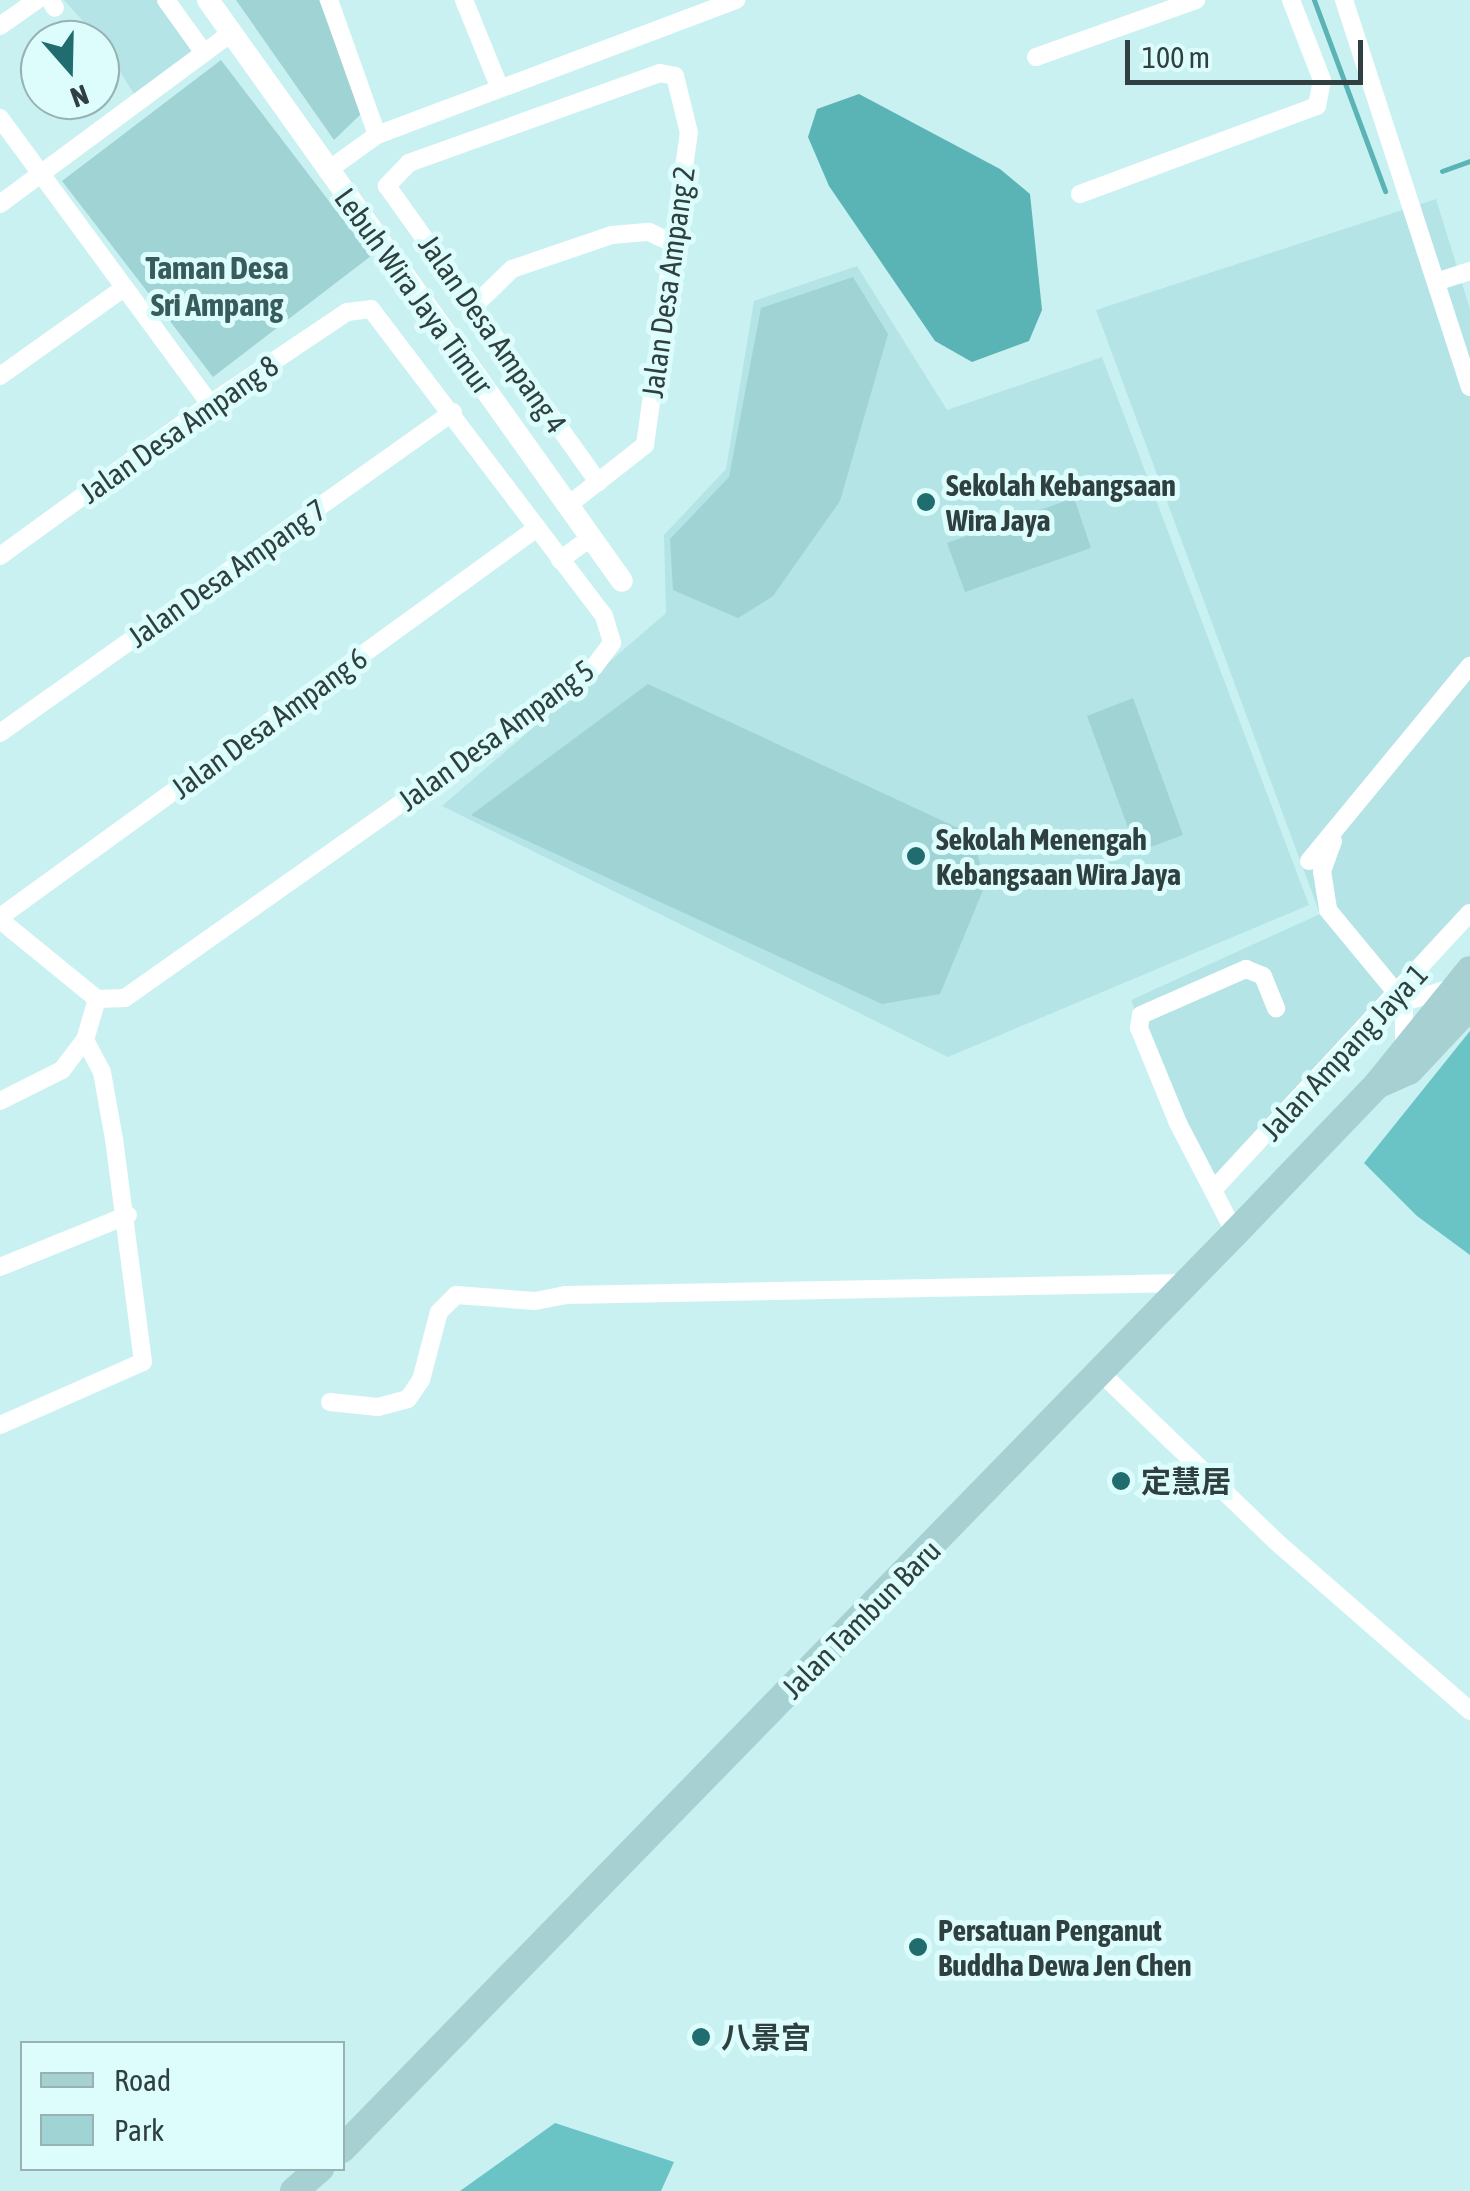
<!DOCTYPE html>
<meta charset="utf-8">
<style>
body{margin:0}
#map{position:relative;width:1470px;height:2191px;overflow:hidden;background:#caf1f2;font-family:"Asap Condensed","Noto Sans SC",sans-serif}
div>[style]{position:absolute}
.built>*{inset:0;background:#b4e4e5}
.green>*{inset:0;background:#a0d3d4}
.forest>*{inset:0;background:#6ac3c5}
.water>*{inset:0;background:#5ab4b5}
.stream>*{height:5px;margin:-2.5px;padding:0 2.5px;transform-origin:2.5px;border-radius:2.5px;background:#5ab4b5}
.minor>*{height:18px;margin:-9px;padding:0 9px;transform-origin:9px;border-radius:9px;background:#fff}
.tertiary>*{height:22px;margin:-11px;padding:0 11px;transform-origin:11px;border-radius:11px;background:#fff}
.secondary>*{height:28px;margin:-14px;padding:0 14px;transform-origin:14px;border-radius:14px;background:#a6d0d1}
.dots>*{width:28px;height:28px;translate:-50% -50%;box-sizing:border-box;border:5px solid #ddfdfd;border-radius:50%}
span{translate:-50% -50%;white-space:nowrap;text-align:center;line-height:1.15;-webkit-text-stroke:10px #ddfdfd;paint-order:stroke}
.street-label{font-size:30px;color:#304040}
.poi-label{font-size:30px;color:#304040;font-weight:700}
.left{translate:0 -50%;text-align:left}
.neighbourhood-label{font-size:32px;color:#385b5c;font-weight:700}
.legend{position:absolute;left:20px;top:2041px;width:325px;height:130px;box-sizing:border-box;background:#ddfdfd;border:2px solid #98b1b1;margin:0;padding:12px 18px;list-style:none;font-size:30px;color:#304040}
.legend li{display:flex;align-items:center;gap:20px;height:50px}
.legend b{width:50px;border:2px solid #98b1b1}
.north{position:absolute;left:20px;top:20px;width:100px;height:100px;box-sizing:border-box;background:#ddfdfd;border:2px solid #98b1b1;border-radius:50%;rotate:160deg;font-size:28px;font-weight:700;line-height:40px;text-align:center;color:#304040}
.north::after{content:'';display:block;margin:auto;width:35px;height:45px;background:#206c6e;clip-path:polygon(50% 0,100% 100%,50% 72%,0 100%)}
.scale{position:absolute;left:1125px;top:40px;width:238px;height:45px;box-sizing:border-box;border:5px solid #304040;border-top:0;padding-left:12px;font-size:30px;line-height:35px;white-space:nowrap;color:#304040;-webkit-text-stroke:8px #ddfdfd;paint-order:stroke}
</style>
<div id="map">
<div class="built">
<i style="clip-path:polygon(64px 0,167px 0,206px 53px,139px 102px,100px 40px)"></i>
<i style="clip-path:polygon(1436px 199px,1470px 309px,1470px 910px,1213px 1197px,1131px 1000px,1320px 914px,1096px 310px)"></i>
<i style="clip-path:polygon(857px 266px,947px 410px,1102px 357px,1309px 905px,948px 1057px,442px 806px,666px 613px,664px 535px,726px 469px,754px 301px)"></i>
</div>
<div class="green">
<i style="clip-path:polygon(236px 0,319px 0,363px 112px,334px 140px)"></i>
<i style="clip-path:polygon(221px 60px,371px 256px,213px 377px,62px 181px)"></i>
<i style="clip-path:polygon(853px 277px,888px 334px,840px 501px,773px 596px,738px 618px,673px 590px,670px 539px,729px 477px,761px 308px)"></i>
<i style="clip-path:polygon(1074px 498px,1091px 548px,965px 592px,947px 543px)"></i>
<i style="clip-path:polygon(648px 684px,971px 834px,986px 883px,940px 994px,882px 1004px,471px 815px)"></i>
<i style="clip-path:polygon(1133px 698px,1183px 835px,1137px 852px,1087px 716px)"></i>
</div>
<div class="forest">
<i style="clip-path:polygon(1470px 1031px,1470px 1255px,1417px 1216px,1364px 1163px)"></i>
<i style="clip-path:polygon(555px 2123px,674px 2162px,661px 2191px,460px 2191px)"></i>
</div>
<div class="water">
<i style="clip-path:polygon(859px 94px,1000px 169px,1030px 194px,1042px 310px,1029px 341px,972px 362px,935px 341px,829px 186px,808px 137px,817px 109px)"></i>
</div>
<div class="stream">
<i style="left:1314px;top:0;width:204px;rotate:69.6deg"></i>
<i style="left:1442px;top:171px;width:30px;rotate:-20deg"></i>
</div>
<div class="minor">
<i style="left:50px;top:0;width:9px;rotate:58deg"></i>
<i style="left:166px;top:0;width:65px;rotate:54.4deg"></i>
<i style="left:329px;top:0;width:143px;rotate:70.4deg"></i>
<i style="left:464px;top:0;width:93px;rotate:67.9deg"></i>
<i style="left:1344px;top:0;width:407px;rotate:72deg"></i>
<i style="left:0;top:26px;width:45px;rotate:-35.1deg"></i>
<i style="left:1036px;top:57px;width:170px;rotate:-19.6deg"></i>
<i style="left:0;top:118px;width:355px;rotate:53.7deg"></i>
<i style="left:327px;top:171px;width:62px;rotate:-35.8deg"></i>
<i style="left:377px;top:135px;width:384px;rotate:-20.6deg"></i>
<i style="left:1080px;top:194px;width:253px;rotate:-20.4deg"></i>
<i style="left:1317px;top:106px;width:26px;rotate:-79deg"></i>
<i style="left:1322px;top:80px;width:86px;rotate:-111.2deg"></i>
<i style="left:0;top:204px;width:287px;rotate:-36.5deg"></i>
<i style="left:1439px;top:281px;width:33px;rotate:-18deg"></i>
<i style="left:474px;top:306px;width:53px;rotate:-44.2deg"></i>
<i style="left:512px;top:269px;width:106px;rotate:-18.8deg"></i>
<i style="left:612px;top:235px;width:37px;rotate:-5deg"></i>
<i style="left:649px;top:232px;width:26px;rotate:25deg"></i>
<i style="left:0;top:376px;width:148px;rotate:-35.4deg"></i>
<i style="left:567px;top:506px;width:39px;rotate:-38deg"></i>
<i style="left:598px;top:482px;width:60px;rotate:-38.2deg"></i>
<i style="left:645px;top:445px;width:315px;rotate:-82deg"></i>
<i style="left:689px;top:133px;width:59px;rotate:-103.8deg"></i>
<i style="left:675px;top:76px;width:15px;rotate:-169deg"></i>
<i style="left:660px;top:73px;width:267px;rotate:160.3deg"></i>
<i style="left:409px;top:163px;width:32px;rotate:134deg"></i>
<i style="left:387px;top:186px;width:364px;rotate:54.5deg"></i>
<i style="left:0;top:556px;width:259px;rotate:-35.9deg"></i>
<i style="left:210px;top:404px;width:165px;rotate:-33.9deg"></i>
<i style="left:347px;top:312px;width:24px;rotate:-7deg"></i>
<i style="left:371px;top:309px;width:385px;rotate:52.8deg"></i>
<i style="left:604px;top:616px;width:28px;rotate:73deg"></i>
<i style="left:612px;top:643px;width:30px;rotate:127deg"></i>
<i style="left:594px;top:667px;width:574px;rotate:144.79deg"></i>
<i style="left:125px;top:998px;width:28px;rotate:178deg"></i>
<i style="left:97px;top:999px;width:125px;rotate:-140.8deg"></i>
<i style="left:560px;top:560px;width:37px;rotate:-36deg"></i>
<i style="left:0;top:733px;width:555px;rotate:-35.32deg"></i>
<i style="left:1333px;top:841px;width:32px;rotate:110deg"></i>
<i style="left:1322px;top:871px;width:39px;rotate:81deg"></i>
<i style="left:1328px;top:910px;width:119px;rotate:50.4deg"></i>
<i style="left:1404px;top:1002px;width:45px;rotate:90deg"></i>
<i style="left:1309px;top:861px;width:253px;rotate:-50.5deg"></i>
<i style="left:0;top:917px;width:663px;rotate:-35.92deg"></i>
<i style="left:1404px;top:1002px;width:49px;rotate:-16.6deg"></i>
<i style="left:0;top:1101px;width:69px;rotate:-26.6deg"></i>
<i style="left:62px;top:1070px;width:38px;rotate:-53deg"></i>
<i style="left:85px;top:1040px;width:43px;rotate:-73.7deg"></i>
<i style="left:1214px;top:1189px;width:376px;rotate:-47.2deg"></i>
<i style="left:1235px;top:1233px;width:124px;rotate:-117.4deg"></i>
<i style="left:1178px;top:1123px;width:103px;rotate:-112.3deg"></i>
<i style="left:1139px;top:1028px;width:13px;rotate:-81deg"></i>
<i style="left:1141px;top:1015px;width:115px;rotate:-23.7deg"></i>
<i style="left:1246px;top:969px;width:18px;rotate:22deg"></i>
<i style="left:1263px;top:976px;width:35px;rotate:68deg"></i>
<i style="left:0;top:1267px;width:138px;rotate:-22.1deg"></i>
<i style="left:1099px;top:1371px;width:251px;rotate:43.9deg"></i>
<i style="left:1280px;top:1545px;width:252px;rotate:41.1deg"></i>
<i style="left:330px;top:1402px;width:48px;rotate:5.9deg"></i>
<i style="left:378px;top:1407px;width:31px;rotate:-15deg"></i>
<i style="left:408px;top:1399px;width:23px;rotate:-56deg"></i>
<i style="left:421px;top:1380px;width:70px;rotate:-75.2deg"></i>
<i style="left:439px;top:1312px;width:24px;rotate:-45deg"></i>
<i style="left:456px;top:1295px;width:79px;rotate:4.3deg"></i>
<i style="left:535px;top:1301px;width:31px;rotate:-11deg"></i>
<i style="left:565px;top:1295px;width:619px;rotate:-1.11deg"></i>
<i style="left:0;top:1425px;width:156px;rotate:-23.8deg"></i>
<i style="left:143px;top:1362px;width:225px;rotate:-97.4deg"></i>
<i style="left:114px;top:1139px;width:68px;rotate:-100.2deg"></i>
<i style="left:102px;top:1072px;width:36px;rotate:-118deg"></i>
</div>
<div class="tertiary">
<i style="left:208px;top:0;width:713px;rotate:54.53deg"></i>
</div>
<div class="secondary">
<i style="left:1377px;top:1085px;width:35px;rotate:-24deg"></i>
<i style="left:1409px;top:1071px;width:89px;rotate:-46.8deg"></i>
<i style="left:342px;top:2149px;width:1279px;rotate:-45.73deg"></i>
<i style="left:1235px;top:1233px;width:204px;rotate:-46.2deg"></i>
<i style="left:1376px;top:1086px;width:149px;rotate:-51deg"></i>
<i style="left:294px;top:2191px;width:35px;rotate:-41deg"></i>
</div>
<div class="dots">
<i style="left:926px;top:502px;background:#206c6e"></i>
<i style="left:916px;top:856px;background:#206c6e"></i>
<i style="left:1121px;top:1481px;background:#206c6e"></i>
<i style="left:918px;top:1947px;background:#206c6e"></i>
<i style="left:701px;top:2037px;background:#206c6e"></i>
</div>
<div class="street-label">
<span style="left:668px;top:282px;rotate:-82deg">Jalan Desa Ampang 2</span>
<span style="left:414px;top:291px;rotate:54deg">Lebuh Wira Jaya Timur</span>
<span style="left:493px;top:334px;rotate:55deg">Jalan Desa Ampang 4</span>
<span style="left:179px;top:429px;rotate:-35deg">Jalan Desa Ampang 8</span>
<span style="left:227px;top:573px;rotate:-35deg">Jalan Desa Ampang 7</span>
<span style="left:269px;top:723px;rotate:-36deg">Jalan Desa Ampang 6</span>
<span style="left:496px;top:735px;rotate:-36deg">Jalan Desa Ampang 5</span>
<span style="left:1344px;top:1052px;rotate:-47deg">Jalan Ampang Jaya 1</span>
<span style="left:861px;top:1619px;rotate:-45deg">Jalan Tambun Baru</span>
</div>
<div class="poi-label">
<span class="left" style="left:946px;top:502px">Sekolah Kebangsaan<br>Wira Jaya</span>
<span class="left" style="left:936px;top:856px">Sekolah Menengah<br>Kebangsaan Wira Jaya</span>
<span class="left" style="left:1141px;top:1481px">定慧居</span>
<span class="left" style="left:938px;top:1947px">Persatuan Penganut<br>Buddha Dewa Jen Chen</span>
<span class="left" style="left:721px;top:2037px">八景宫</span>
</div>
<div class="neighbourhood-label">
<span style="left:217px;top:287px">Taman Desa<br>Sri Ampang</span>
</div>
<ul class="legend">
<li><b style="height:12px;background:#a6d0d1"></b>Road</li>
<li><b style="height:28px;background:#a0d3d4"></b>Park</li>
</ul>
<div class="north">N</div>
<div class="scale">100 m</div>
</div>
